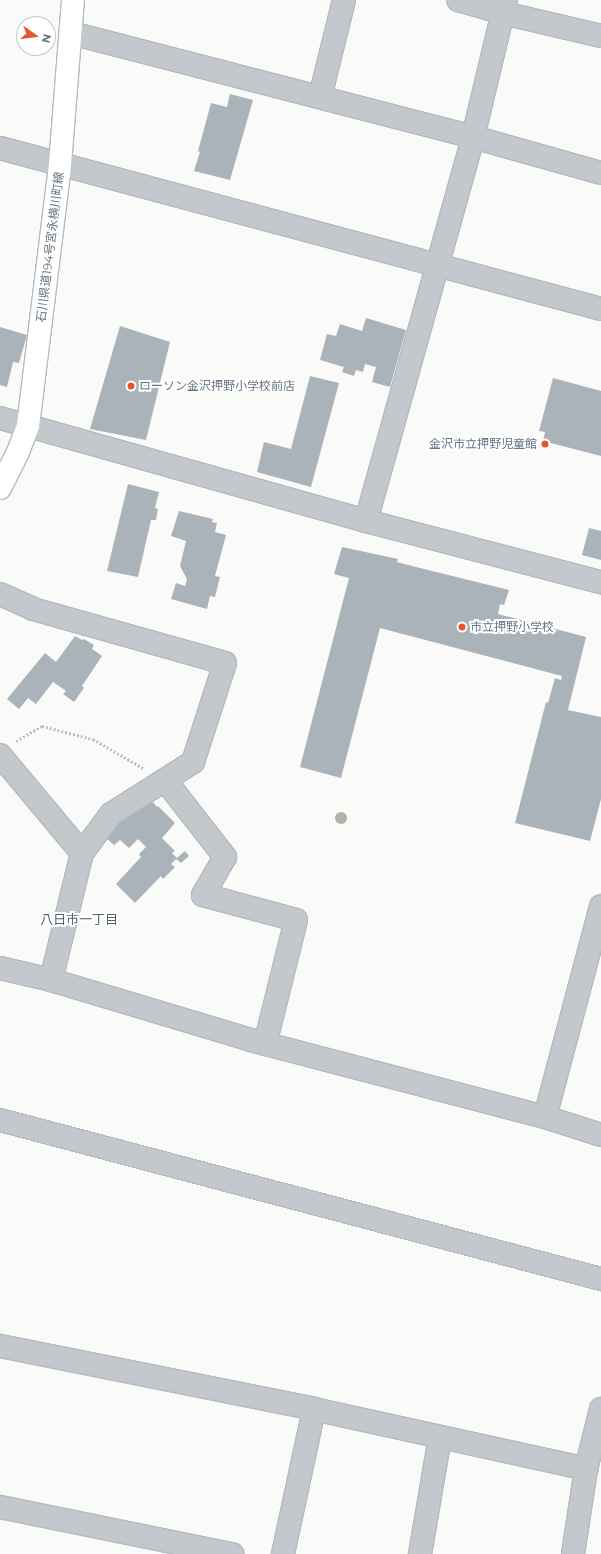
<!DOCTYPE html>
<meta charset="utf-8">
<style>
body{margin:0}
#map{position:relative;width:601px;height:1554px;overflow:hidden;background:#fafaf8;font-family:Montserrat,"Noto Sans JP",sans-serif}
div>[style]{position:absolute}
.building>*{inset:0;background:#aab3b9}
.path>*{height:2.5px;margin-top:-1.25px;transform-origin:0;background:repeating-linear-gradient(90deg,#bbbfc2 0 2px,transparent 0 4px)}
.roads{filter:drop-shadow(1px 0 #b5babe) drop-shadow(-1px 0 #b5babe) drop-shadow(0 1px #b5babe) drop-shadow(0 -1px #b5babe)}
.minor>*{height:22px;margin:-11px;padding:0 11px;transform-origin:11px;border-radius:11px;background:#c3c8cc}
.major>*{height:22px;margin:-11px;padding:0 11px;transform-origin:11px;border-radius:11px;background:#fff}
.trees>*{width:12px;height:12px;margin:-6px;border-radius:50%;background:#aab4a7}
.dots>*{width:11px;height:11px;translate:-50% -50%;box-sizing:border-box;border:2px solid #fff;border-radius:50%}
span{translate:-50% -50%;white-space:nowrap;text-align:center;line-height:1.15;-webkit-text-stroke:4px #fff;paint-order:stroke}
.street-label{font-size:12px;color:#657683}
.poi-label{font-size:12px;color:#657683}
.left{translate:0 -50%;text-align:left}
.right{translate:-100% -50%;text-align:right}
.neighbourhood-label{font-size:13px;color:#57646e}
.north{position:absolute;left:16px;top:16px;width:40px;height:40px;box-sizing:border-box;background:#fff;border:1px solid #c1c8cd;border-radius:50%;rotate:104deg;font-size:11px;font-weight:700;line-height:16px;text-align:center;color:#657683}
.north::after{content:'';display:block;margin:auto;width:14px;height:18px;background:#e4572e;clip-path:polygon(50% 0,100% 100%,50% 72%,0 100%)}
</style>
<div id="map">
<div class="building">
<i style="clip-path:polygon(230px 94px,253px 100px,230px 180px,194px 171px,200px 152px,198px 151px,211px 103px,227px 107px)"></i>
<i style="clip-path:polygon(366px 318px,406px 330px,390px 387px,372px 382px,376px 367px,365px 364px,363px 372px,356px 370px,354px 376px,342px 372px,344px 367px,320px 360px,327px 334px,336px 336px,340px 324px,362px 331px)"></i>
<i style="clip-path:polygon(120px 326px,170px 342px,146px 440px,90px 429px)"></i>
<i style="clip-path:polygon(0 327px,27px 335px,19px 363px,13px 362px,7px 387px,0 385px)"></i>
<i style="clip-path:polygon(310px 376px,339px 383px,311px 487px,257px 472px,264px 442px,291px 449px)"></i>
<i style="clip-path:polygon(553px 378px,601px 391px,601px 456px,543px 441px,545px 432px,539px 431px)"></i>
<i style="clip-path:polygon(128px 484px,159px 492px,155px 508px,158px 509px,156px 520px,151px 520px,138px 577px,107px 571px)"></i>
<i style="clip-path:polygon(179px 511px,213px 519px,212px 522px,217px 523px,215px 532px,226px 535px,215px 576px,220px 577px,215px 597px,210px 596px,207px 609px,171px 599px,176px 583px,185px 586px,187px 579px,180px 566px,186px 541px,171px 536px)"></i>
<i style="clip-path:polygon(589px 528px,601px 531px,601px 560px,582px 555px)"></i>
<i style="clip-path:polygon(342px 547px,398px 559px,397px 562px,416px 567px,509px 590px,504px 605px,500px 604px,498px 614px,586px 637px,568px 710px,601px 717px,601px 799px,590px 841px,515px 823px,546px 702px,548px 703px,555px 678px,561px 680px,562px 676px,380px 628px,341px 778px,300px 767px,349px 578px,334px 574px)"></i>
<i style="clip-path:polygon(75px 636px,82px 640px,84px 639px,94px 645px,92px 649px,102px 656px,82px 686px,84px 688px,74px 702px,63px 694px,66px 691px,53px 682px,36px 704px,28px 698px,19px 709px,7px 699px,45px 653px,56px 662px)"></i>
<i style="clip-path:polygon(146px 799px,150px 799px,157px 807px,158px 806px,175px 823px,162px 838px,175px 851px,172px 853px,177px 858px,185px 851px,189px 856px,181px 863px,176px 859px,171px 864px,175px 867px,163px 879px,161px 876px,135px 903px,116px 884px,141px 857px,139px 854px,146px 847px,138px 839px,129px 848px,120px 840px,114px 845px,103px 835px,127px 811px,131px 815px)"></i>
</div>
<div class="path">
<i style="left:16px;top:741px;width:30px;rotate:-30deg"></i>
<i style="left:42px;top:726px;width:53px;rotate:14.3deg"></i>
<i style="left:93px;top:739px;width:58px;rotate:30.1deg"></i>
</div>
<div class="roads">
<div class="minor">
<i style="left:458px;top:0;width:47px;rotate:16.1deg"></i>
<i style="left:503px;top:13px;width:101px;rotate:13.2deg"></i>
<i style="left:71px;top:33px;width:415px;rotate:14.5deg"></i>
<i style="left:473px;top:137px;width:133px;rotate:15.7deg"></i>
<i style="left:320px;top:97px;width:100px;rotate:-76.1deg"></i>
<i style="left:0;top:148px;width:622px;rotate:15deg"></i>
<i style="left:0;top:418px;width:380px;rotate:15.7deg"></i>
<i style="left:366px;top:521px;width:243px;rotate:14.6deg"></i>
<i style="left:366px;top:521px;width:399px;rotate:-74.4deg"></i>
<i style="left:473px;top:137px;width:141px;rotate:-76.5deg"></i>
<i style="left:0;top:594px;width:36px;rotate:24deg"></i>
<i style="left:33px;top:609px;width:199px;rotate:15.7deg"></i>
<i style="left:225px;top:663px;width:104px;rotate:107.9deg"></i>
<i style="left:193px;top:762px;width:97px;rotate:147.6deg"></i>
<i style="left:111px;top:814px;width:49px;rotate:126.6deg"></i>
<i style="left:82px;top:853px;width:131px;rotate:103.7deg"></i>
<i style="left:0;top:755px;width:128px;rotate:50.1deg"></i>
<i style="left:165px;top:780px;width:98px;rotate:52.1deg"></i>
<i style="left:225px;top:857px;width:44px;rotate:120.1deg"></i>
<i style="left:203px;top:895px;width:96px;rotate:15deg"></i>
<i style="left:296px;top:920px;width:128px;rotate:104deg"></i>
<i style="left:0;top:968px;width:52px;rotate:13.2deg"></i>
<i style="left:51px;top:980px;width:209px;rotate:16.7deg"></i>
<i style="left:251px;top:1040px;width:304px;rotate:14.7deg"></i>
<i style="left:545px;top:1117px;width:59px;rotate:17.8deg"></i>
<i style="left:545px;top:1117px;width:218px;rotate:-75.1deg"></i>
<i style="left:0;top:1120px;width:622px;rotate:14.82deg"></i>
<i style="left:0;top:1346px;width:320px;rotate:11.3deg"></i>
<i style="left:314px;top:1409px;width:279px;rotate:12.4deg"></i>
<i style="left:0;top:1507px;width:237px;rotate:11.5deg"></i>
<i style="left:283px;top:1554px;width:148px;rotate:-77.9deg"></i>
<i style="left:420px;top:1554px;width:119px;rotate:-80.3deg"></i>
<i style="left:573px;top:1554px;width:86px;rotate:-81.3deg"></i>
<i style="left:586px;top:1469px;width:62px;rotate:-76deg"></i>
</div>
<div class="major">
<i style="left:0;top:488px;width:40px;rotate:-63.4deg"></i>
<i style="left:18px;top:452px;width:28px;rotate:-69deg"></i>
<i style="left:28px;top:426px;width:263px;rotate:-83deg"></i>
<i style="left:60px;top:165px;width:166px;rotate:-85.5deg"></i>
</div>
</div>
<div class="trees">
<i style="left:341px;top:818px"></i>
</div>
<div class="dots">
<i style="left:131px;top:386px;background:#e4572e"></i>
<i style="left:545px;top:444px;background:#e4572e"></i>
<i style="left:462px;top:627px;background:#e4572e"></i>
</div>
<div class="street-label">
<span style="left:50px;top:247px;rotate:-83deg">石川県道194号宮永横川町線</span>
</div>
<div class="poi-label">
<span class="left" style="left:139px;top:386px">ローソン金沢押野小学校前店</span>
<span class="right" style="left:537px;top:444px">金沢市立押野児童館</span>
<span class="left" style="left:470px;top:627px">市立押野小学校</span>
</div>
<div class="neighbourhood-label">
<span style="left:79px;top:919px">八日市一丁目</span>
</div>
<div class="north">N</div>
</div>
